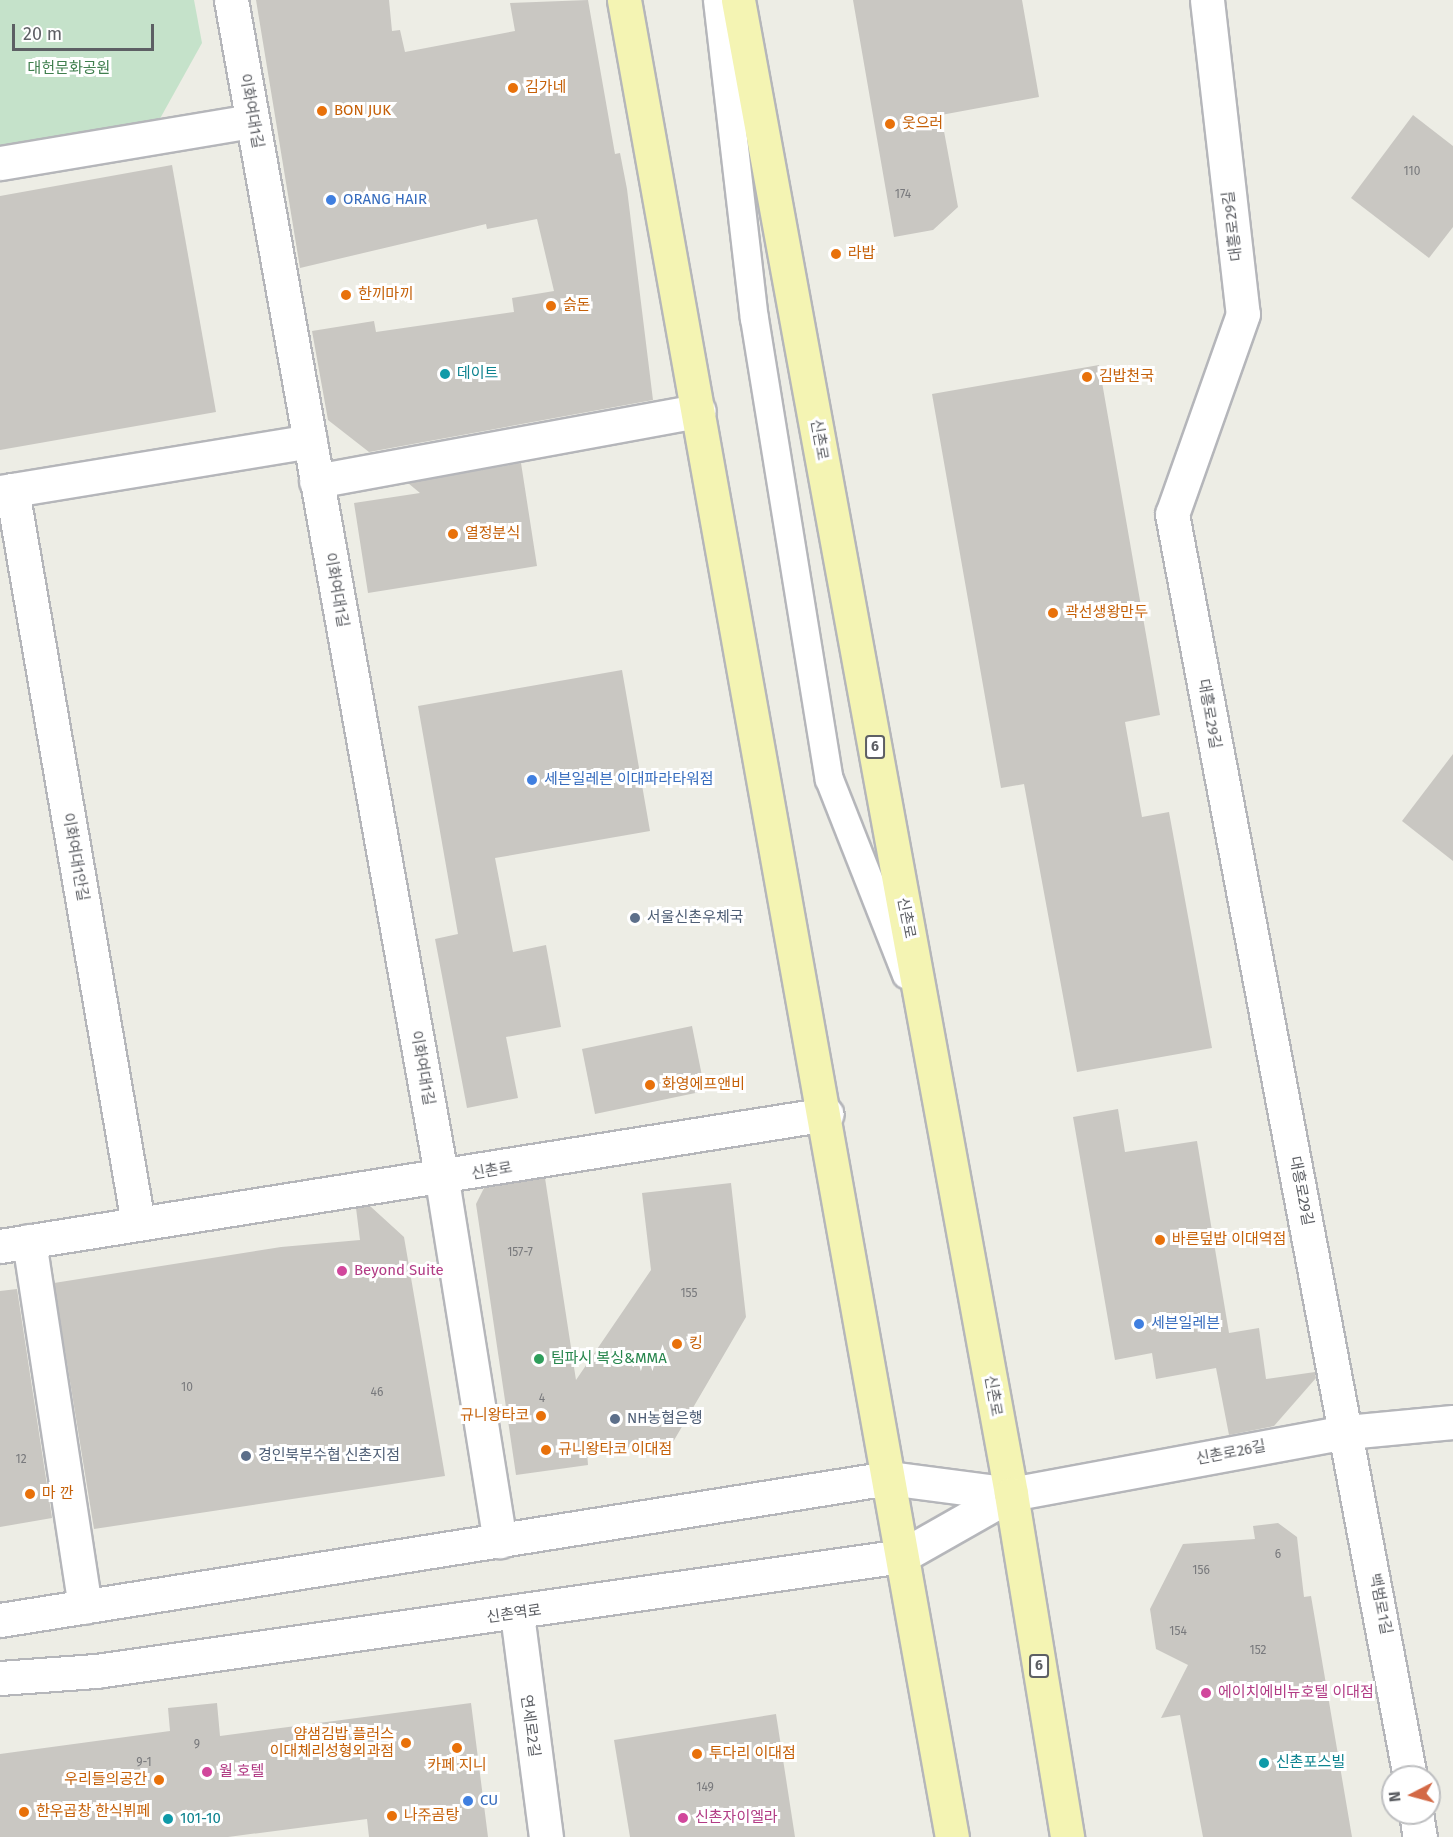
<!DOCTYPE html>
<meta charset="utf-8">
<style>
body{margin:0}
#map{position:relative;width:1453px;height:1837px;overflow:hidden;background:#edede5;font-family:"Fira Sans","Noto Sans KR",sans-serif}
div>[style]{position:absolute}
.green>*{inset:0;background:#c5e2ca}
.building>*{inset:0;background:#c9c7c2}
.roads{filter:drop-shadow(2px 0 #b5b6ba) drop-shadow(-2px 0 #b5b6ba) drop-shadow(0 2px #b5b6ba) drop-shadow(0 -2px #b5b6ba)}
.service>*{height:27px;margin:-13.5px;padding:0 13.5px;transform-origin:13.5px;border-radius:13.5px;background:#fff}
.minor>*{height:33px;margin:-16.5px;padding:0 16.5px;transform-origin:16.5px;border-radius:16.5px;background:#fff}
.secondary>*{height:33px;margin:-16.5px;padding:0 16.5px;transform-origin:16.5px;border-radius:16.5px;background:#fff}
.primary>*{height:33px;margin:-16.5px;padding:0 16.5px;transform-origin:16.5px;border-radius:16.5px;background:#f4f4b3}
.dots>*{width:16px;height:16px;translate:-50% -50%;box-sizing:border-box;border:3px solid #fff;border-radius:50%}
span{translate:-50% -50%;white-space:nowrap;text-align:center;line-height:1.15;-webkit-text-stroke:6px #fff;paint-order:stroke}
.number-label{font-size:12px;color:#78797c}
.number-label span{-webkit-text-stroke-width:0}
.shield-label span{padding:2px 4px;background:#fff;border:2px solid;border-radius:4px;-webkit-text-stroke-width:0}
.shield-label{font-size:14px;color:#5d5f64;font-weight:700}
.park-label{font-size:15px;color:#407f4e}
.food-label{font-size:15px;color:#c56008}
.left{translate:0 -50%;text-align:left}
.right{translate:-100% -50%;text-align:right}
.street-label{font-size:15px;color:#5d5f64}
.shop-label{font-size:15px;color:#366cbe}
.culture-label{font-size:15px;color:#0d838f}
.service-label{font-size:15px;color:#4e5e75}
.hotel-label{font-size:15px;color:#b23c85}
.leisure-label{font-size:15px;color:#27864d}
.north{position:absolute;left:1381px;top:1765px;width:60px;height:60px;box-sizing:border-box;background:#fff;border:2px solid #bebfc1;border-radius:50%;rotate:264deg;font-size:16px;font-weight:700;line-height:24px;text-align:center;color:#5d5f64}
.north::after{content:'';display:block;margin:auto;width:21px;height:27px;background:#d36946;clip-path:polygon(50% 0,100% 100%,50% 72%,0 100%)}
.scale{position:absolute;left:12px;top:24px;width:142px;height:27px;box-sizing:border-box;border:3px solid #5d5f64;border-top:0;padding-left:8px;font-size:18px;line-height:21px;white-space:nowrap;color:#5d5f64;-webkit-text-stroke:4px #fff;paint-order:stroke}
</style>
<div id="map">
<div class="green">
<i style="clip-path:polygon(0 0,194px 0,202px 43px,157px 124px,0 149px)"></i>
</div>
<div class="building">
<i style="clip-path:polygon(256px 0,389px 0,392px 31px,400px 30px,405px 52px,515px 31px,510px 3px,588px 0,615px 154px,620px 153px,627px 189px,653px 400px,369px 452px,328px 420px,312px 331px,374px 321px,376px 332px,514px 312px,512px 298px,554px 291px,537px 219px,487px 229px,486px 224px,300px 268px)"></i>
<i style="clip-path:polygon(853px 0,1022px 0,1039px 97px,941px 115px,958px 207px,933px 230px,894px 237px)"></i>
<i style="clip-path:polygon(1413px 115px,1453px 146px,1453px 227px,1429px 258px,1351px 198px)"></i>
<i style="clip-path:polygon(172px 165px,216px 412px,0 450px,0 196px)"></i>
<i style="clip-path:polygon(1099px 365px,1160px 715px,1125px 722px,1142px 817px,1169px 812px,1212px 1048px,1077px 1072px,1024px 784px,1001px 788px,932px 394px)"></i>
<i style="clip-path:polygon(521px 463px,537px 566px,368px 593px,354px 503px,420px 493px,408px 483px)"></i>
<i style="clip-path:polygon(622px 670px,650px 831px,495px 858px,513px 952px,546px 945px,561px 1027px,506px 1037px,518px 1098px,467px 1108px,435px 939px,458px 934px,418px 706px)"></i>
<i style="clip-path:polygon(1453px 754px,1453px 861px,1402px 821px)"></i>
<i style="clip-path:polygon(692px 1026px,705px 1091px,595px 1114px,582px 1049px)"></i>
<i style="clip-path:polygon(1118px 1109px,1125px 1152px,1197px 1141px,1229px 1333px,1259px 1328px,1266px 1379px,1315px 1372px,1316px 1378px,1274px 1426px,1229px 1435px,1216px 1368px,1156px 1379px,1152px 1353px,1115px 1360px,1073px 1117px)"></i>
<i style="clip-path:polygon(545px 1178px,576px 1380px,651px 1270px,642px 1193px,731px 1183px,746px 1317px,673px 1442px,587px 1452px,588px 1465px,516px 1475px,476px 1204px,484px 1188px)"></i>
<i style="clip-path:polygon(370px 1206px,404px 1237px,445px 1476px,94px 1529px,54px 1283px,281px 1247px,360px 1240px,356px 1208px)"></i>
<i style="clip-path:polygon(17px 1289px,52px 1518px,0 1527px,0 1291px)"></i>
<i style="clip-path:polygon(1278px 1523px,1297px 1537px,1304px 1597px,1311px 1596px,1352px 1837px,1203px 1837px,1180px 1715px,1161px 1718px,1188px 1665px,1156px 1649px,1150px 1609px,1183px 1544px,1255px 1539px,1253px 1526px)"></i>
<i style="clip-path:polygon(217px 1703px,220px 1736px,471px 1703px,488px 1837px,369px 1837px,367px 1819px,228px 1837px,0 1837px,0 1754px,170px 1731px,168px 1708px)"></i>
<i style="clip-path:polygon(776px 1714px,795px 1837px,630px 1837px,614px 1740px)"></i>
</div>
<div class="roads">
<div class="service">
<i style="left:717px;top:0;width:320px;rotate:83.4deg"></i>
<i style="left:754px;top:318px;width:467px;rotate:80.8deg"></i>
<i style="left:829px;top:779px;width:210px;rotate:68.5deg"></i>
</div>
<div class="minor">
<i style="left:231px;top:0;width:1199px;rotate:79.86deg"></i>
<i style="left:442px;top:1180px;width:366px;rotate:80.9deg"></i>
<i style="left:1207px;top:0;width:316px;rotate:83.5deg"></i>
<i style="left:1243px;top:314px;width:212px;rotate:109.5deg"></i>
<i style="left:1172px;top:514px;width:1285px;rotate:79.33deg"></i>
<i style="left:0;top:163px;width:255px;rotate:-9.5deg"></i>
<i style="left:316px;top:481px;width:389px;rotate:-10.4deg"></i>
<i style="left:12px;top:490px;width:744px;rotate:80.25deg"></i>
<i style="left:0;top:492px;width:314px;rotate:-9.3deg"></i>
<i style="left:29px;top:1241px;width:370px;rotate:81.3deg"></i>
<i style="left:0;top:1246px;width:837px;rotate:-9.07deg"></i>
<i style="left:1011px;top:1494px;width:342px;rotate:-10.5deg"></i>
<i style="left:1347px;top:1432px;width:106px;rotate:-5.4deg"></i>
<i style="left:517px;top:1614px;width:225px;rotate:82.6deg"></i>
<i style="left:1416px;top:1813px;width:24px;rotate:81deg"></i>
</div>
<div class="secondary">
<i style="left:0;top:1620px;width:900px;rotate:-9.08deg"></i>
<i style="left:889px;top:1478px;width:123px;rotate:7.5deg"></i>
<i style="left:0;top:1678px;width:96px;rotate:-4.2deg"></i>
<i style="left:96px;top:1671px;width:814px;rotate:-8.12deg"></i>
<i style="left:902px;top:1556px;width:125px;rotate:-29.6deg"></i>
</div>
<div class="primary">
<i style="left:624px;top:0;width:1866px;rotate:79.88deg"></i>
<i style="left:738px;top:0;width:1519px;rotate:79.64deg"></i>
<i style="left:1011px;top:1494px;width:348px;rotate:80.7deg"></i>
</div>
</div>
<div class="dots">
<i style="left:513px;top:88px;background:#e8710a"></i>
<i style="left:322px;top:111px;background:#e8710a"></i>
<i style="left:890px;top:124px;background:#e8710a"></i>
<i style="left:331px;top:200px;background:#3f7fe0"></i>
<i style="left:836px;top:254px;background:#e8710a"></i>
<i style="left:346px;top:295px;background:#e8710a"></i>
<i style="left:551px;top:306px;background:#e8710a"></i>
<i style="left:445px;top:374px;background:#0f9aa8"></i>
<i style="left:1087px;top:377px;background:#e8710a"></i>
<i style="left:453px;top:534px;background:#e8710a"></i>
<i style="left:1053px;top:613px;background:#e8710a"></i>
<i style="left:532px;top:780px;background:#3f7fe0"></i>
<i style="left:635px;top:918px;background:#5c6f8a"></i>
<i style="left:650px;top:1085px;background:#e8710a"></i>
<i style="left:1160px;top:1240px;background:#e8710a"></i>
<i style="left:342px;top:1271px;background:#d1479c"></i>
<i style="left:1139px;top:1324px;background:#3f7fe0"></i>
<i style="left:677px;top:1344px;background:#e8710a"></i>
<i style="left:539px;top:1359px;background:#2e9e5b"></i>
<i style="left:541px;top:1416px;background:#e8710a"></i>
<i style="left:615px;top:1419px;background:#5c6f8a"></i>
<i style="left:546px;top:1450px;background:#e8710a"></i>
<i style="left:246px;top:1456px;background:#5c6f8a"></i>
<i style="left:30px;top:1494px;background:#e8710a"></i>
<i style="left:1206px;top:1693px;background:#d1479c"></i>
<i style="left:406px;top:1743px;background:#e8710a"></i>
<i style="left:457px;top:1748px;background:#e8710a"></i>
<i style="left:697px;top:1754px;background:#e8710a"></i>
<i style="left:1264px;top:1763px;background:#0f9aa8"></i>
<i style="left:207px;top:1772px;background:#d1479c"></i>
<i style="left:159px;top:1780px;background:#e8710a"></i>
<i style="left:468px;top:1801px;background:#3f7fe0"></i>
<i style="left:24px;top:1812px;background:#e8710a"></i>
<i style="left:392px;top:1816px;background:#e8710a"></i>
<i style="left:683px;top:1818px;background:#d1479c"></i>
<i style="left:168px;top:1819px;background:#0f9aa8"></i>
</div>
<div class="number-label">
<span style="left:1412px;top:172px">110</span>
<span style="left:903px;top:195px">174</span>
<span style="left:520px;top:1253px">157-7</span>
<span style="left:689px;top:1294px">155</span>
<span style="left:187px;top:1388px">10</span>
<span style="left:377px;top:1393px">46</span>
<span style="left:542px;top:1399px">4</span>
<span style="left:21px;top:1460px">12</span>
<span style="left:1278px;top:1555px">6</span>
<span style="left:1201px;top:1571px">156</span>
<span style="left:1178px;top:1632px">154</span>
<span style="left:1258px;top:1651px">152</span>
<span style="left:197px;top:1745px">9</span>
<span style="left:144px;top:1763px">9-1</span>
<span style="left:705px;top:1788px">149</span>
</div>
<div class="shield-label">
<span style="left:875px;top:747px">6</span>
<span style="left:1039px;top:1666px">6</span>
</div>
<div class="park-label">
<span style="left:69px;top:69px">대헌문화공원</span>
</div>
<div class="food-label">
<span class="left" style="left:525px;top:88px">김가네</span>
<span class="left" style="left:334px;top:111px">BON JUK</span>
<span class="left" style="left:902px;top:124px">웃으러</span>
<span class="left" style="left:848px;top:254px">라밥</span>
<span class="left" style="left:358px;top:295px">한끼마끼</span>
<span class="left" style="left:563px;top:306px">슭돈</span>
<span class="left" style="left:1099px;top:377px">김밥천국</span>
<span class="left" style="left:465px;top:534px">열정분식</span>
<span class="left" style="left:1065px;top:613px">곽선생왕만두</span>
<span class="left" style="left:662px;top:1085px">화영에프앤비</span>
<span class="left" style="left:1172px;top:1240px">바른덮밥 이대역점</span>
<span class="left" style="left:689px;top:1344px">킹</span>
<span class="right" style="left:529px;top:1416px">규니왕타코</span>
<span class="left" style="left:558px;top:1450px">규니왕타코 이대점</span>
<span class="left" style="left:42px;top:1494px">마 깐</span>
<span class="right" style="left:394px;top:1743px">얌샘김밥 플러스<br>이대체리성형외과점</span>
<span class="left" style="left:709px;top:1754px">투다리 이대점</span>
<span style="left:457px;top:1766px">카페 지니</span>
<span class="right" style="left:147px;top:1780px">우리들의공간</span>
<span class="left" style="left:36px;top:1812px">한우곱창 한식뷔페</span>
<span class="left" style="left:404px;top:1816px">나주곰탕</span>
</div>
<div class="street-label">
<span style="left:251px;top:111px;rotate:80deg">이화여대1길</span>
<span style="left:1233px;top:226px;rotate:-97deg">대흥로29길</span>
<span style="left:819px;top:440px;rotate:80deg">신촌로</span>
<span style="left:336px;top:590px;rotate:80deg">이화여대1길</span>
<span style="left:1209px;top:714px;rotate:80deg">대흥로29길</span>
<span style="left:75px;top:857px;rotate:80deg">이화여대1안길</span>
<span style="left:906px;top:918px;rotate:79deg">신촌로</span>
<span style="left:422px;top:1068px;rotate:80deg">이화여대1길</span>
<span style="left:492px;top:1171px;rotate:-10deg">신촌로</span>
<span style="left:1301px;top:1191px;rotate:79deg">대흥로29길</span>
<span style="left:993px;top:1396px;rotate:80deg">신촌로</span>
<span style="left:1231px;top:1453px;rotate:-11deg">신촌로26길</span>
<span style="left:1380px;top:1604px;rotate:79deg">백범로1길</span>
<span style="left:514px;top:1614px;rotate:-8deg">신촌역로</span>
<span style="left:530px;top:1726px;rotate:82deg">연세로2길</span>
</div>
<div class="shop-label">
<span class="left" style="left:343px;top:200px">ORANG HAIR</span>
<span class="left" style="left:544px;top:780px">세븐일레븐 이대파라타워점</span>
<span class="left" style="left:1151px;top:1324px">세븐일레븐</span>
<span class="left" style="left:480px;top:1801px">CU</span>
</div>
<div class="culture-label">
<span class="left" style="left:457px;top:374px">데이트</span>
<span class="left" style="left:1276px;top:1763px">신촌포스빌</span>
<span class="left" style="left:180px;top:1819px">101-10</span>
</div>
<div class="service-label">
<span class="left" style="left:647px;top:918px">서울신촌우체국</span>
<span class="left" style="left:627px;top:1419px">NH농협은행</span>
<span class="left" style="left:258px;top:1456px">경인북부수협 신촌지점</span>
</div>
<div class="hotel-label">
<span class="left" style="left:354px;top:1271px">Beyond Suite</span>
<span class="left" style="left:1218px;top:1693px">에이치에비뉴호텔 이대점</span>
<span class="left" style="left:219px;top:1772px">월 호텔</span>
<span class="left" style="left:695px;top:1818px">신촌자이엘라</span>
</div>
<div class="leisure-label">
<span class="left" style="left:551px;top:1359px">팀파시 복싱&amp;MMA</span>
</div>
<div class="north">N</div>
<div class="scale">20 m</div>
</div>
